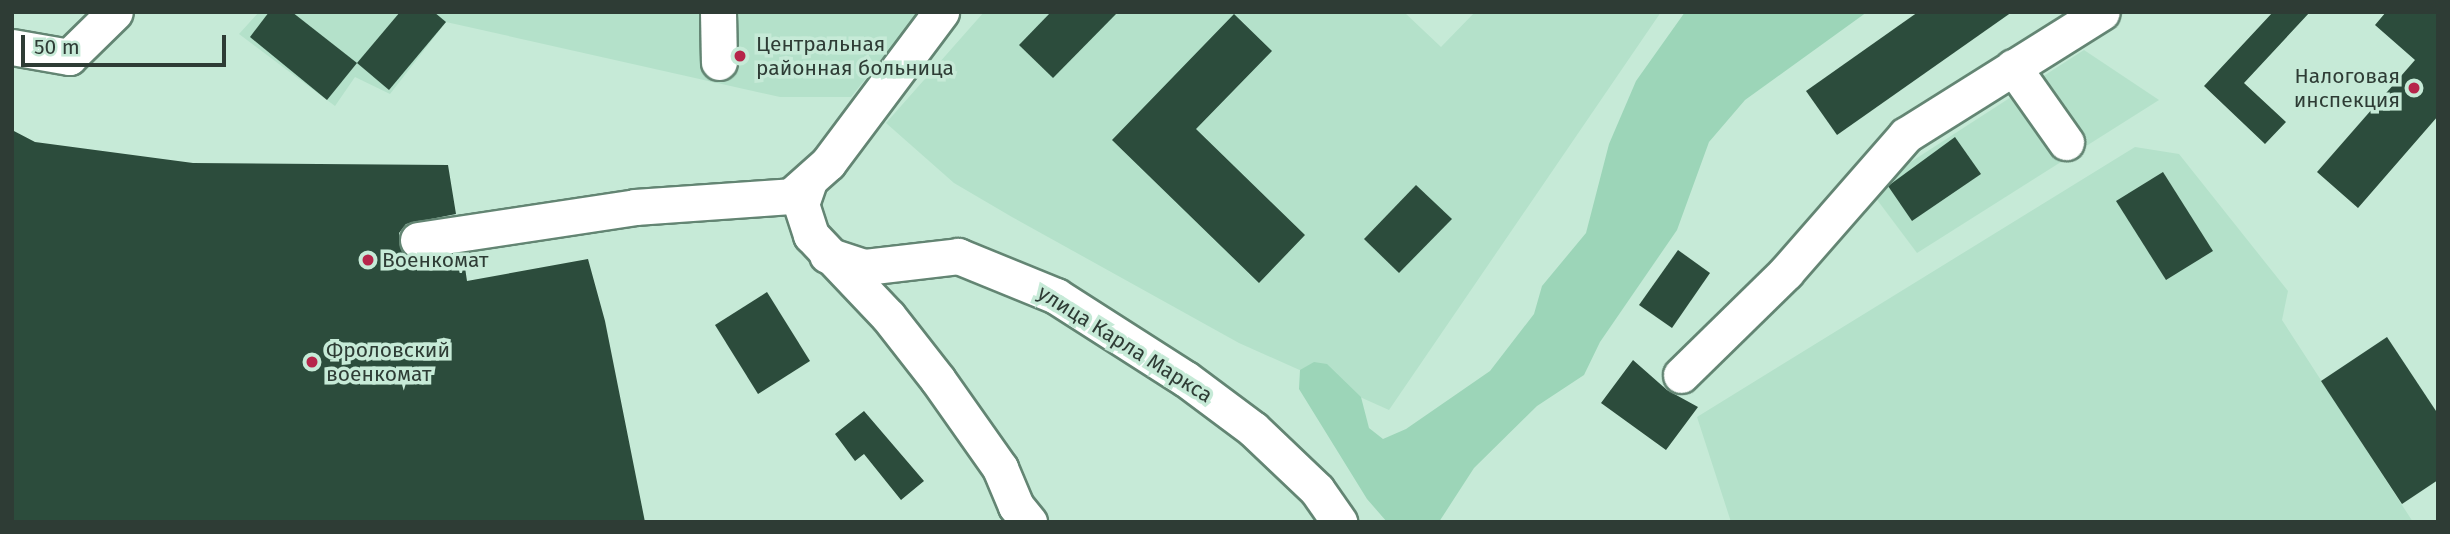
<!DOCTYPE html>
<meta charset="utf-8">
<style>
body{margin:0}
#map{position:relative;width:2450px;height:534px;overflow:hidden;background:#c6ead7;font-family:"Fira Sans",sans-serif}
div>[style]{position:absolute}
.built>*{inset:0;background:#b4e1ca}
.green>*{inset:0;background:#9cd5b8}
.building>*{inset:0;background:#2c4c3c}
.roads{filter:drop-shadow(2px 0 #638573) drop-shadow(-2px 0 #638573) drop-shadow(0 2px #638573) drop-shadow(0 -2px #638573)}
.minor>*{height:35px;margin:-17.5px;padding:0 17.5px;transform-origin:17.5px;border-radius:17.5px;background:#fff}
.dots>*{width:19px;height:19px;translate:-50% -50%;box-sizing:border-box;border:4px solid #c6ead7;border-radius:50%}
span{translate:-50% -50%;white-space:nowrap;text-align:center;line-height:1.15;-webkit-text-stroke:7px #c6ead7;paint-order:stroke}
.poi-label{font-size:21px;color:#2e3c35}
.left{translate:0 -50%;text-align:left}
.right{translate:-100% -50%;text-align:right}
.street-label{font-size:21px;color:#2e3c35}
.frame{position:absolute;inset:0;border:14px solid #2e3c35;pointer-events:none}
.scale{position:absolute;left:21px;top:35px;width:205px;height:32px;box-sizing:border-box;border:4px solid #2e3c35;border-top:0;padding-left:9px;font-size:21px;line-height:24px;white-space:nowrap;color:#2e3c35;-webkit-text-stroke:5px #c6ead7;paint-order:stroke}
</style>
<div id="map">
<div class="built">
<i style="clip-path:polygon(259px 12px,919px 12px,851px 97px,780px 97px,446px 22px,390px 94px,355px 77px,335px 106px,239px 34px)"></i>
<i style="clip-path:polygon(984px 12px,1404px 12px,1441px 47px,1475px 12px,1661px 12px,1389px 410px,1239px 343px,1012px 217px,954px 183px,886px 123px)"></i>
<i style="clip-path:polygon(2084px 50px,2159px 100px,1917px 253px,1869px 189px)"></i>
<i style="clip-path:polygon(2135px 147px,2179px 154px,2288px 291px,2282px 320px,2413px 522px,1731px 522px,1697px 417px)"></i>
</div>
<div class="green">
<i style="clip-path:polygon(1685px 12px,1867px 12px,1745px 100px,1709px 142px,1677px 230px,1600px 342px,1584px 375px,1537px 406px,1474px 468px,1439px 522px,1387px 522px,1367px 499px,1299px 389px,1300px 370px,1314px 362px,1327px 364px,1361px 397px,1369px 428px,1383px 439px,1406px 429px,1490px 371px,1534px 314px,1542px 286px,1586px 233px,1609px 144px,1636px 81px)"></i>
</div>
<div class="building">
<i style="clip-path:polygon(269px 12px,292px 12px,357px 63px,327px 100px,250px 37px)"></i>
<i style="clip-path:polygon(400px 12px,434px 12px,446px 22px,389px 90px,357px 63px)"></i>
<i style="clip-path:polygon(1051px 12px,1118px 12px,1053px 78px,1019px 45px)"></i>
<i style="clip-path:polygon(1918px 12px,2012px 12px,1837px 135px,1806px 91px)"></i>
<i style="clip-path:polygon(2273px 12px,2310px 12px,2244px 83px,2286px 122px,2265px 144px,2204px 86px)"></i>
<i style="clip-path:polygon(2386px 12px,2438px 12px,2438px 116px,2358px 208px,2317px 172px,2415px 60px,2375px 25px)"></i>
<i style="clip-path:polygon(1234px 14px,1272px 51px,1196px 129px,1305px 235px,1259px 283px,1112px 140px)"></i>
<i style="clip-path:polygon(12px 130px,35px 142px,193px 163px,448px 165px,456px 214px,406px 224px,399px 233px,402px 252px,420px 260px,463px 254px,467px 281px,588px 259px,605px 321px,645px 522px,12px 522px)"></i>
<i style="clip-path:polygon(1955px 137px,1981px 174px,1912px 221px,1888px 186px)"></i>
<i style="clip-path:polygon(2163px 172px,2213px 251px,2166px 280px,2116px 201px)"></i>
<i style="clip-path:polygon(1416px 185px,1452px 219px,1399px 273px,1364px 239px)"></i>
<i style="clip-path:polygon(1678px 250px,1710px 273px,1672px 328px,1639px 305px)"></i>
<i style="clip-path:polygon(767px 292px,810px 361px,758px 394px,715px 325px)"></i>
<i style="clip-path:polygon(2387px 337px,2438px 414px,2438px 480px,2402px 504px,2321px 381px)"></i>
<i style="clip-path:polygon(1633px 360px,1667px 390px,1698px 407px,1666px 450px,1601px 403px)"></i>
<i style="clip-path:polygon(864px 411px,924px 481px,901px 500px,864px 454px,855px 461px,835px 434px)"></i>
</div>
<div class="roads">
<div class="minor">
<i style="left:718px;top:12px;width:50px;rotate:88.9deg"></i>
<i style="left:12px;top:47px;width:58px;rotate:10deg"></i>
<i style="left:69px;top:57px;width:64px;rotate:-44.4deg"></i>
<i style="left:2013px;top:67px;width:92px;rotate:54.8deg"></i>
<i style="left:808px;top:184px;width:21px;rotate:109deg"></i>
<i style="left:801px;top:204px;width:33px;rotate:72deg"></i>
<i style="left:811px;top:235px;width:112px;rotate:46.5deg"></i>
<i style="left:888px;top:316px;width:81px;rotate:52deg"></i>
<i style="left:938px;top:380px;width:108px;rotate:54.8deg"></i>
<i style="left:1000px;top:468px;width:41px;rotate:67.2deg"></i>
<i style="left:1016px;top:506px;width:21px;rotate:51deg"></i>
<i style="left:418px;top:240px;width:219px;rotate:-8.6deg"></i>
<i style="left:635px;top:207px;width:156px;rotate:-4deg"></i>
<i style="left:791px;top:196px;width:50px;rotate:-41.7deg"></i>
<i style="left:828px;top:163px;width:189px;rotate:-53.2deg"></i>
<i style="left:827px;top:255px;width:40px;rotate:18deg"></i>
<i style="left:865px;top:267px;width:94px;rotate:-6.7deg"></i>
<i style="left:958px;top:256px;width:106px;rotate:22.2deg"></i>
<i style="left:1056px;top:296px;width:154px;rotate:32.6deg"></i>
<i style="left:1186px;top:379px;width:84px;rotate:36.7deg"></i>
<i style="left:1253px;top:429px;width:88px;rotate:43.6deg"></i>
<i style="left:1317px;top:490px;width:39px;rotate:55deg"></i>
<i style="left:1681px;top:375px;width:147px;rotate:-44.4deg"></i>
<i style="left:1786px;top:272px;width:182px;rotate:-48.8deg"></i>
<i style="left:1906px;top:135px;width:231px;rotate:-32.1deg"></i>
</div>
</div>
<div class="dots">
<i style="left:740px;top:56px;background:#b6254a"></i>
<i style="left:2414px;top:88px;background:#b6254a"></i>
<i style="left:368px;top:260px;background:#b6254a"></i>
<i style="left:312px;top:362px;background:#b6254a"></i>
</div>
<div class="poi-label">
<span class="left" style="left:756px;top:56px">Центральная<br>районная больница</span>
<span class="right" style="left:2400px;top:88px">Налоговая<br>инспекция</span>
<span class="left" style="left:382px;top:260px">Военкомат</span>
<span class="left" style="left:326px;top:362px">Фроловский<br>военкомат</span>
</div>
<div class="street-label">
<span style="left:1125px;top:344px;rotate:32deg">улица Карла Маркса</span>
</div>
<div class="frame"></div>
<div class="scale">50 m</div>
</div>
